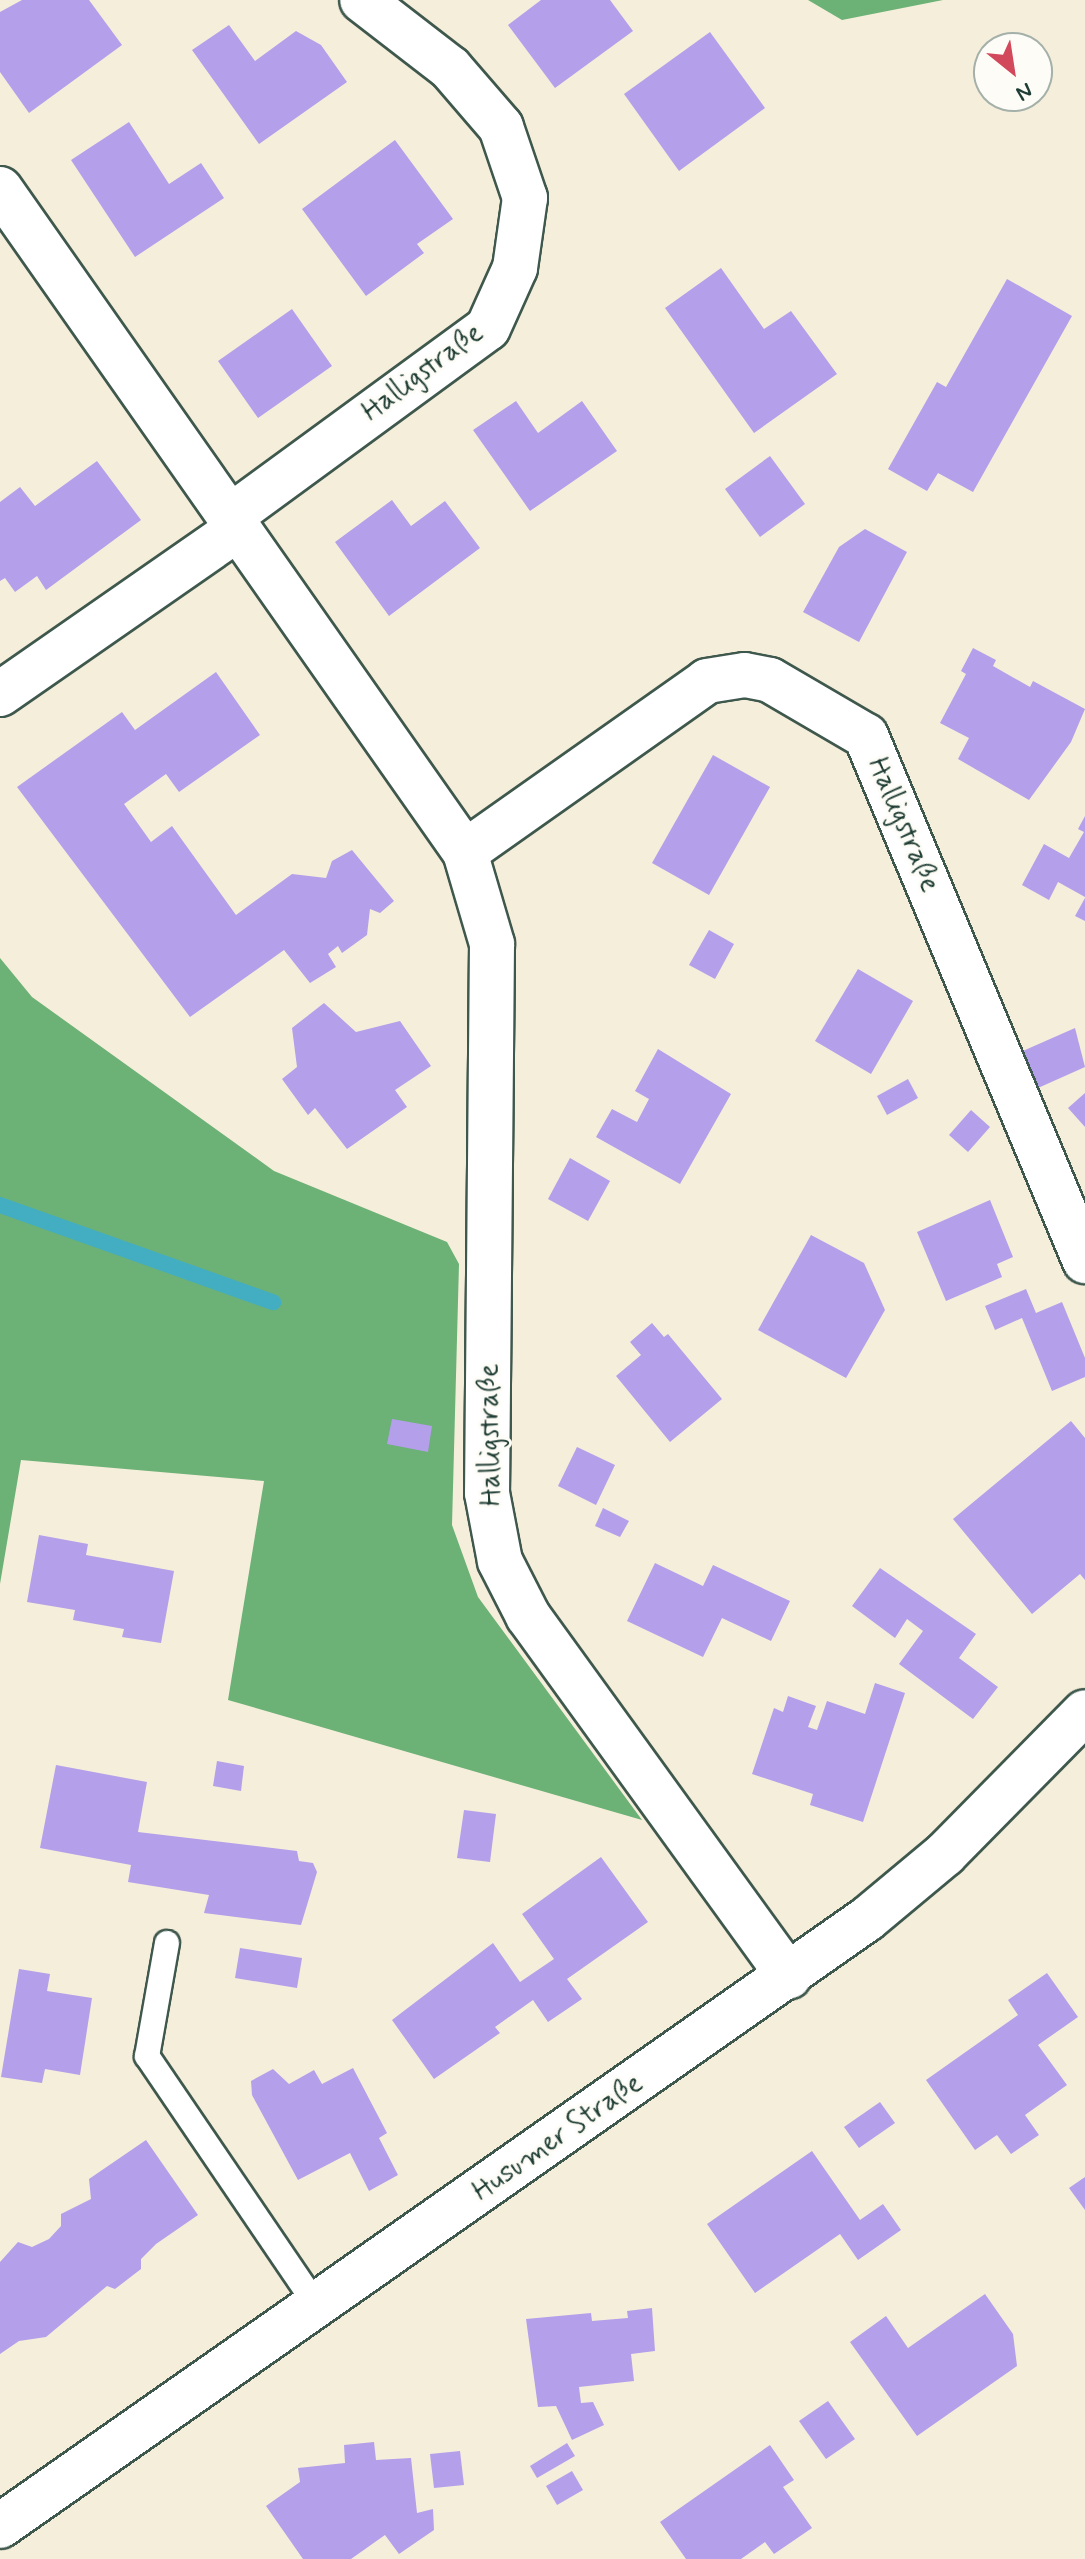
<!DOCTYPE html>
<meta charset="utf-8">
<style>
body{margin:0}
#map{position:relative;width:1085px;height:2559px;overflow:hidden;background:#f5eedb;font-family:Mynerve,sans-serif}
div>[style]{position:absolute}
.forest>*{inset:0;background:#6cb176}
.stream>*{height:16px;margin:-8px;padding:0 8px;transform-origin:8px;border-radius:8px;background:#43aec2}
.building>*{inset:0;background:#b49fea}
.roads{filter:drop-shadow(2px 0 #3f584d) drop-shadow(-2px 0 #3f584d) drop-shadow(0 2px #3f584d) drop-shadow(0 -2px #3f584d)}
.lane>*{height:24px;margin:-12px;padding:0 12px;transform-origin:12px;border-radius:12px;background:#fff}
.street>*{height:44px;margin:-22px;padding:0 22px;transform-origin:22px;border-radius:22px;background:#fff}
span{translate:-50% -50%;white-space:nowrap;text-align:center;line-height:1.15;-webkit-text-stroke:6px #fdfcf7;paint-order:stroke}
.street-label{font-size:28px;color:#1f3d34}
.north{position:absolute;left:973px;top:32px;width:80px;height:80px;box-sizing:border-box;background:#fdfcf7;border:2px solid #a4b0a9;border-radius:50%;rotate:150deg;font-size:22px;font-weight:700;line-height:32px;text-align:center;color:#1f3d34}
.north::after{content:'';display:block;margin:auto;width:28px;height:36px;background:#d1495b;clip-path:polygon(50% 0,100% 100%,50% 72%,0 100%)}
</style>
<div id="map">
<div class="forest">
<i style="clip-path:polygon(808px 0,943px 0,842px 20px)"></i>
<i style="clip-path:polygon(0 958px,32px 997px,274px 1171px,447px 1242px,459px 1264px,452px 1525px,478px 1597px,642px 1820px,228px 1700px,264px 1481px,21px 1460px,0 1584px)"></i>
</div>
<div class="stream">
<i style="left:0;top:1205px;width:290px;rotate:19.6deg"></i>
</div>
<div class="building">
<i style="clip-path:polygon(22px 0,89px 0,122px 45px,29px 113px,0 72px,0 12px)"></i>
<i style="clip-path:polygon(541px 0,610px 0,633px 31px,555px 88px,508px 25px)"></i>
<i style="clip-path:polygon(229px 25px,255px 61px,296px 31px,321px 45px,347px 82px,259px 144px,192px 50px)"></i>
<i style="clip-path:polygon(710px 32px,765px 108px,679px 171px,624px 94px)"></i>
<i style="clip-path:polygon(129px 122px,169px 184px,201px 163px,224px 198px,135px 257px,71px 160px)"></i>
<i style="clip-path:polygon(395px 140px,453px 219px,417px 244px,424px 253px,366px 296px,302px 209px)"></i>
<i style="clip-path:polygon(721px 268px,764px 329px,791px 311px,837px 374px,754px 433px,665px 308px)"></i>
<i style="clip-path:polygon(1007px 279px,1072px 316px,973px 492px,938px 473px,927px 491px,888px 469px,937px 382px,946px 387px)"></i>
<i style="clip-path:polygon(292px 309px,332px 366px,258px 418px,218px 361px)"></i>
<i style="clip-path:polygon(516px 401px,538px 433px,582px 401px,617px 451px,530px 511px,473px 430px)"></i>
<i style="clip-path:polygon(770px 456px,805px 504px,760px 537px,725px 489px)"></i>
<i style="clip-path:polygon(97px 461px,141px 520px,46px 590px,37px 576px,15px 592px,5px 578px,0 581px,0 502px,20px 487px,35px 506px)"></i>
<i style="clip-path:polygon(392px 500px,411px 526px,445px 501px,480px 548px,389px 616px,335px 542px)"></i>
<i style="clip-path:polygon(865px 529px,907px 552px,859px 642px,803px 612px,839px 547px)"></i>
<i style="clip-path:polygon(973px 648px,996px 660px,993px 666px,1030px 687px,1033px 681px,1085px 709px,1071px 742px,1029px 800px,958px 759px,969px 738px,940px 723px,966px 674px,961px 671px)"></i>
<i style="clip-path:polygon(216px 672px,260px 735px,179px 792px,166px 774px,124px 804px,151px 842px,172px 826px,236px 915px,292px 874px,326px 878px,332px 861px,352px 850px,394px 901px,380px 913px,370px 909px,367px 935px,342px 953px,338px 946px,328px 954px,336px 967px,310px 983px,284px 950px,190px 1017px,17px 787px,122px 712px,135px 730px)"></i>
<i style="clip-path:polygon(713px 755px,770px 787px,709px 895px,652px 863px)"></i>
<i style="clip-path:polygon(1085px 816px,1085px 897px,1058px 882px,1049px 900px,1022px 885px,1044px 844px,1069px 858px,1084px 832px,1078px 829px)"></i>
<i style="clip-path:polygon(1085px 898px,1085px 921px,1075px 916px)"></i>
<i style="clip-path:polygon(709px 930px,734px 944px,715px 979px,689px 965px)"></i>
<i style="clip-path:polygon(858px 969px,913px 1001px,871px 1074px,815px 1041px)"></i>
<i style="clip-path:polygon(324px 1003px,356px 1032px,400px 1021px,431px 1066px,395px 1090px,407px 1107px,347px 1149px,315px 1108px,308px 1115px,282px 1079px,297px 1067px,292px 1028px)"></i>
<i style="clip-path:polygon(1075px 1028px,1085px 1067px,1029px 1092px,1014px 1055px)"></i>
<i style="clip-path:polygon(658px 1049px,731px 1094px,680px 1184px,596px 1137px,612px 1109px,637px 1122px,649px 1099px,635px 1091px)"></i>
<i style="clip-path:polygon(908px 1079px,918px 1098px,887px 1115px,877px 1096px)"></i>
<i style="clip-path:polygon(1085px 1093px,1085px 1127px,1068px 1108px)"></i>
<i style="clip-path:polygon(971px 1110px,990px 1127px,968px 1152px,949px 1135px)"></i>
<i style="clip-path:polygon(570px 1158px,610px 1181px,588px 1221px,548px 1199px)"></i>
<i style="clip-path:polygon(990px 1200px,1013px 1257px,997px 1264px,1002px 1277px,946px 1301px,917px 1232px)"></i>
<i style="clip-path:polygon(811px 1235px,864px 1263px,885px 1310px,846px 1378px,758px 1330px)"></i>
<i style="clip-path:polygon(1026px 1289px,1036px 1313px,1062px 1302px,1085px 1358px,1085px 1377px,1052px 1391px,1022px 1318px,995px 1330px,985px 1306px)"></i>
<i style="clip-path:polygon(652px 1323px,664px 1337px,668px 1334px,722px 1399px,670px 1442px,616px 1376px,641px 1355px,630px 1342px)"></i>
<i style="clip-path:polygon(392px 1419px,432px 1426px,428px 1452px,387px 1444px)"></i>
<i style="clip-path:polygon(1071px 1421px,1085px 1438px,1085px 1580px,1080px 1574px,1032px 1614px,953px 1519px)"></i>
<i style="clip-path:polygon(577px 1447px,615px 1465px,596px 1505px,558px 1486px)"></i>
<i style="clip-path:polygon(603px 1508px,629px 1521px,620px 1537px,595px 1526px)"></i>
<i style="clip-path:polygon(39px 1535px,88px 1544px,86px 1555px,174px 1571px,161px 1643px,122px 1637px,124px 1629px,73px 1620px,75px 1610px,27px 1602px)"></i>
<i style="clip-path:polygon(655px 1563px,703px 1586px,713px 1565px,790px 1601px,771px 1641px,722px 1618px,703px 1657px,627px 1621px)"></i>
<i style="clip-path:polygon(880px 1568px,976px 1634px,959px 1658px,998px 1687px,973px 1719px,899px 1664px,923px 1631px,907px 1619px,895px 1638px,852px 1606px)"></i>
<i style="clip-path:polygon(875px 1683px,905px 1693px,863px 1822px,810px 1805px,813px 1794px,752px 1774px,774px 1708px,783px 1712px,788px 1696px,816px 1706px,808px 1727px,817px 1730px,827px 1701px,865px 1714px)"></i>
<i style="clip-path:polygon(217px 1761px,244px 1766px,241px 1791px,213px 1786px)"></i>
<i style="clip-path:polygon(56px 1765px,147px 1782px,138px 1832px,297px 1851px,299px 1861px,313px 1863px,317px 1872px,301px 1925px,204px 1913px,209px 1895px,128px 1882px,131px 1865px,40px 1848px)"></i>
<i style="clip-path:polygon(464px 1810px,496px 1814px,490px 1862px,457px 1858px)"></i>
<i style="clip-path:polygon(601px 1857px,648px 1922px,567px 1979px,582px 1999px,548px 2022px,533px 2000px,495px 2027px,500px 2033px,434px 2079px,392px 2020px,493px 1943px,520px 1982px,554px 1959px,522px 1914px)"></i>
<i style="clip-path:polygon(240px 1948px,302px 1958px,297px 1988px,235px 1978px)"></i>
<i style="clip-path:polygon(19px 1969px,50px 1974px,47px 1991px,92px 1998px,80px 2075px,45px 2069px,42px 2083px,1px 2077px)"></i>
<i style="clip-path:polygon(1047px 1973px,1078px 2017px,1038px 2045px,1067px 2085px,1025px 2115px,1039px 2135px,1011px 2154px,997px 2135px,975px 2150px,926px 2080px,1018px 2015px,1008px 2000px)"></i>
<i style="clip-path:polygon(353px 2068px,387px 2133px,379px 2138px,398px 2175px,369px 2191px,350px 2153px,298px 2180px,252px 2095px,251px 2081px,273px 2069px,289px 2084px,314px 2070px,322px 2084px)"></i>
<i style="clip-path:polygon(880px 2102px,895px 2123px,859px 2148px,844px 2127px)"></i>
<i style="clip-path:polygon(146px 2140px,198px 2215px,156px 2244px,141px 2259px,141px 2269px,115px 2289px,107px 2286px,46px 2337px,19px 2341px,0 2354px,0 2262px,18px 2242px,32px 2247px,49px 2239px,61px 2226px,61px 2214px,91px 2199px,89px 2179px)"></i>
<i style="clip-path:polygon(812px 2151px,860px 2220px,883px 2204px,901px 2230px,858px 2260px,840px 2234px,755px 2293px,707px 2224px)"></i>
<i style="clip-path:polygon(1085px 2177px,1085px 2210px,1069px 2188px)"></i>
<i style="clip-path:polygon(985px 2294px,1013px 2334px,1017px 2366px,917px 2436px,850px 2342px,886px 2316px,908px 2348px)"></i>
<i style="clip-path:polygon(652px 2308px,655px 2351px,631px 2354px,634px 2381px,579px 2387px,581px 2403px,593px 2402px,604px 2425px,572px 2440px,556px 2406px,538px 2407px,526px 2319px,591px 2313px,592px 2321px,628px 2318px,627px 2311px)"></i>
<i style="clip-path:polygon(828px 2401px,855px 2439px,826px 2459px,799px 2421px)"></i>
<i style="clip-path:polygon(374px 2442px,376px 2460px,411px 2458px,417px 2513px,433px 2509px,434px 2530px,399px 2554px,385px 2535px,351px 2559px,303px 2559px,266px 2506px,300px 2482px,298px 2468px,345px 2463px,344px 2445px)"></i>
<i style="clip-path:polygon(567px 2443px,575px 2456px,537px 2478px,530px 2466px)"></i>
<i style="clip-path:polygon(770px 2445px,794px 2480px,783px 2487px,812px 2528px,774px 2554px,765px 2542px,741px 2559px,686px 2559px,660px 2522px)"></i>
<i style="clip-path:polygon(460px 2451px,464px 2485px,434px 2488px,430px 2454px)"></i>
<i style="clip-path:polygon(572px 2471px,583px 2490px,557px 2505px,546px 2486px)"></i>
</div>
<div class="roads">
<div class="lane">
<i style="left:167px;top:1943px;width:115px;rotate:100deg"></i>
<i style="left:147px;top:2056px;width:302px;rotate:55.8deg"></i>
</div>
<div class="street">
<i style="left:0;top:189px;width:810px;rotate:54.96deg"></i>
<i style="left:465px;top:852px;width:96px;rotate:73.6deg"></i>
<i style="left:492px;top:944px;width:549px;rotate:90.52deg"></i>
<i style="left:487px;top:1493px;width:69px;rotate:79.2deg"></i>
<i style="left:500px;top:1561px;width:62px;rotate:63deg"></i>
<i style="left:528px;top:1616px;width:445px;rotate:54.1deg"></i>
<i style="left:231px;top:516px;width:318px;rotate:-36.2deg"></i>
<i style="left:488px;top:328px;width:66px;rotate:-65.8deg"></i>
<i style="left:515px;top:268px;width:71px;rotate:-81.9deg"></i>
<i style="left:525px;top:198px;width:75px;rotate:-108.7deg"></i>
<i style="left:501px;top:127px;width:78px;rotate:-130.8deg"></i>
<i style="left:450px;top:68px;width:111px;rotate:-142.3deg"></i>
<i style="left:0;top:694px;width:291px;rotate:-34.8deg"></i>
<i style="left:465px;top:852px;width:296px;rotate:-35.2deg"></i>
<i style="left:707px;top:681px;width:38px;rotate:-9deg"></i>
<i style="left:745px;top:675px;width:25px;rotate:11deg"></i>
<i style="left:770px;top:680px;width:111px;rotate:30.3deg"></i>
<i style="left:866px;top:736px;width:569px;rotate:67.36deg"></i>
<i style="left:0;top:2526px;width:1058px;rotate:-35deg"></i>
<i style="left:867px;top:1919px;width:102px;rotate:-39.8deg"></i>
<i style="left:945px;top:1854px;width:199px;rotate:-45.4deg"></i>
</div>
</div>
<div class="street-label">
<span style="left:423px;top:373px;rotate:-37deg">Halligstraße</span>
<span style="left:903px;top:825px;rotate:67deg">Halligstraße</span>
<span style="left:491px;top:1435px;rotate:-91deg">Halligstraße</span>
<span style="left:558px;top:2138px;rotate:-35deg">Husumer Straße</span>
</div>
<div class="north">N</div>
</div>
